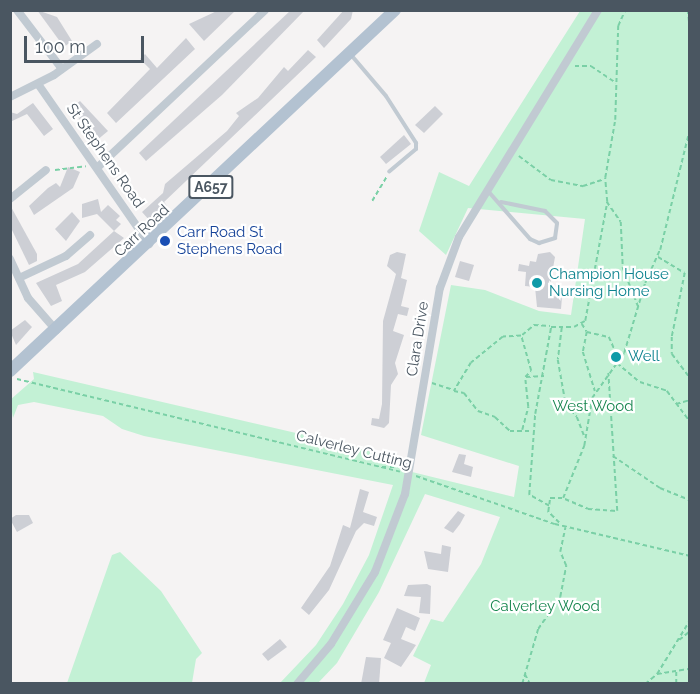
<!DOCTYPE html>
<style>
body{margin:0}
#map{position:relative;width:700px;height:694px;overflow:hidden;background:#f5f3f3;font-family:Raleway,sans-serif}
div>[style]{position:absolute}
.green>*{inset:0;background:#c3f1d5}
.building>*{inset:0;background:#cdcfd5}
.path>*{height:1.5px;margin-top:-0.75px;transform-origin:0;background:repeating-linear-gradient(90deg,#7ad0a6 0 4.5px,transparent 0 7.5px)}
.service>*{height:4px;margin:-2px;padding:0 2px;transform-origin:2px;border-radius:2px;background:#c1cad2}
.minor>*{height:8px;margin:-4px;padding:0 4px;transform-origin:4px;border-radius:4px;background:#c1cad2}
.primary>*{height:12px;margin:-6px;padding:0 6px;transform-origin:6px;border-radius:6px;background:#b3c2d1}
.dots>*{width:16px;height:16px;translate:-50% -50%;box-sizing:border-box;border:3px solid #fff;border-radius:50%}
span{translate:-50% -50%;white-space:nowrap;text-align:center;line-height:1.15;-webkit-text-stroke:4.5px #fff;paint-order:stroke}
.shield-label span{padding:2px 4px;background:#fff;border:2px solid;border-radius:4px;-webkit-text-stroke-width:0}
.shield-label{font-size:14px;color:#4a5661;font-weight:700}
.street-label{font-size:15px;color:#4a5661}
.transit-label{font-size:15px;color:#164399}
.left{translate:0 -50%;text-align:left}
.culture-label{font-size:15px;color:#0d838f}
.park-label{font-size:15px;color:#17864f}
.frame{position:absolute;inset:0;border:12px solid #4a5661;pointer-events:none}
.scale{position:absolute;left:24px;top:36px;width:120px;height:27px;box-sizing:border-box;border:3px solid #4a5661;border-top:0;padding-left:8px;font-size:18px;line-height:21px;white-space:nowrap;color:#4a5661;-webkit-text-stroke:4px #fff;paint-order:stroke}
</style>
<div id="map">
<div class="green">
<i style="clip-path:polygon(580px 11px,689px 11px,689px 683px,424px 683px,431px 665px,413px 656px,431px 619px,443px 622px,481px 564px,500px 517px,425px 494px,379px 592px,337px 663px,318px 683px,280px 683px,316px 645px,343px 604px,369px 555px,393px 485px,144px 436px,122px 429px,103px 416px,34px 402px,18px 405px,13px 418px,10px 400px,34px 379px,33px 372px,352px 446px,402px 461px,408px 471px,514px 497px,519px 466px,421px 435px,451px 285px,485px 290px,539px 311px,571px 315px,585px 219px,468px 208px,446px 255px,419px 231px,439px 172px,469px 186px)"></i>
<i style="clip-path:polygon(120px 552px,161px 591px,202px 653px,196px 659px,192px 683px,67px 683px,112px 555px)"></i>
</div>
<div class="building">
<i style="clip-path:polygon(37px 10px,57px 17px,72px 41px,64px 47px)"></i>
<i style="clip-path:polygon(219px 10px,236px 10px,204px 41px,189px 24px)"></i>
<i style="clip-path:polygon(291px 10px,305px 10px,222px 95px,146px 161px,139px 153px)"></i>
<i style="clip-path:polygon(344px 10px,353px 10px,351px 19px,324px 48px,317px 40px)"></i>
<i style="clip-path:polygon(186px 38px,195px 49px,116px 123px,107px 113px,150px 69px,140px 59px,145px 54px,157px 68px)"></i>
<i style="clip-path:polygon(308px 50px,316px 57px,164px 202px,167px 206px,150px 221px,142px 212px,163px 193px,165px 184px,227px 131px,239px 116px,236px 113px,258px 98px,284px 67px,288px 71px)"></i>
<i style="clip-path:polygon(80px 101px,108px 131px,96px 141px,75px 113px,74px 106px)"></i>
<i style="clip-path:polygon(33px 103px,53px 129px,44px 136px,27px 114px,10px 122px,10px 112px,17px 114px)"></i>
<i style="clip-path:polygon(435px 106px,443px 114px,424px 133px,415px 125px)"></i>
<i style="clip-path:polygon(404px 135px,411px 144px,386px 164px,380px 157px)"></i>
<i style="clip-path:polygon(68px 167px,80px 172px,73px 188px,34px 215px,29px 206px,48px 188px,56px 183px,60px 187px)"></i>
<i style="clip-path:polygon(98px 199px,101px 212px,108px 205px,120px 216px,116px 220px,121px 224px,114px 231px,124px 238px,85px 272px,56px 285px,62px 301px,51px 306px,36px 283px,78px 264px,114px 231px,97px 214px,82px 218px,82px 204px)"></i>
<i style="clip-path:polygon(10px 205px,37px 254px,37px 261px,29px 265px,10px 226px)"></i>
<i style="clip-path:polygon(72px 212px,80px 221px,66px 241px,55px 229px)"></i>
<i style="clip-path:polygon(397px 252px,406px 254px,401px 278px,407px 280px,401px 306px,409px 308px,407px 316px,398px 314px,393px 331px,404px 335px,395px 363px,398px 374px,391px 385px,389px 423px,384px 428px,371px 425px,372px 418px,379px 419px,382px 404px,383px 321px,396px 274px,387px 266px,390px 255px)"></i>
<i style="clip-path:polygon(550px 252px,555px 257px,548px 296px,562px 297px,561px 309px,537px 307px,535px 287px,525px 286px,526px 272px,518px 271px,519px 264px,529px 266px,530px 261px,536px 262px,538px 254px)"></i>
<i style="clip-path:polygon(460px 261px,474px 265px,469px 281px,455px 277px)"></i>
<i style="clip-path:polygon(25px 320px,32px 327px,16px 345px,10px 331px)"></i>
<i style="clip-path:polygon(459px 454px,466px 455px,464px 464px,473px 467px,471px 477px,452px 472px)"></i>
<i style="clip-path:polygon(360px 489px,369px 492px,363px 512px,377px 517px,374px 526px,364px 523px,356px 531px,329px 590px,309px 615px,301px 608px,330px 566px,343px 525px,350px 528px)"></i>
<i style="clip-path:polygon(458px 511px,465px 515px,460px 524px,453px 533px,444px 528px)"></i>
<i style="clip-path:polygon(16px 515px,29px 515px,33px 523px,17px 532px,10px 519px)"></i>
<i style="clip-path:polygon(442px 545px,451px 547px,448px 572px,428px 569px,424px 551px,441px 554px)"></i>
<i style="clip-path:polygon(427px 584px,431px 586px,430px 614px,419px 613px,421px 597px,404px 596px,408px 585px)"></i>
<i style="clip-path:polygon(397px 608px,420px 618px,415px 631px,406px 627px,401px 639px,416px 645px,401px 667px,384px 658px,391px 643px,383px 640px)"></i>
<i style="clip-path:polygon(280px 639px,287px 647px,268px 661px,262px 654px)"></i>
<i style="clip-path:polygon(366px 657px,381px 658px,379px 684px,361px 684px)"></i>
</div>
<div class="path">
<i style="left:688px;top:10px;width:18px;rotate:84deg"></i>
<i style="left:575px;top:66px;width:16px"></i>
<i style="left:591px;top:66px;width:30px;rotate:34deg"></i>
<i style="left:519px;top:156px;width:40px;rotate:37deg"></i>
<i style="left:551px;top:180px;width:33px;rotate:11deg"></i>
<i style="left:583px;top:186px;width:22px;rotate:-18deg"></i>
<i style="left:55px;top:170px;width:31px;rotate:-7deg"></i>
<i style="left:372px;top:201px;width:29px;rotate:-59deg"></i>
<i style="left:607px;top:202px;width:24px;rotate:55deg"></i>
<i style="left:621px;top:222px;width:46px;rotate:87.5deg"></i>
<i style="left:623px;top:268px;width:41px;rotate:68.5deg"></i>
<i style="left:658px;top:257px;width:31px;rotate:31deg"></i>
<i style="left:685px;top:273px;width:65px;rotate:101.5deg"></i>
<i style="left:672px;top:337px;width:17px;rotate:90deg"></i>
<i style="left:672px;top:354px;width:30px;rotate:53deg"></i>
<i style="left:582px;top:324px;width:9px;rotate:58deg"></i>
<i style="left:587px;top:332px;width:23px;rotate:13deg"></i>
<i style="left:609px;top:337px;width:24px;rotate:66deg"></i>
<i style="left:562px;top:328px;width:32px;rotate:97deg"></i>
<i style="left:558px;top:360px;width:46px;rotate:79.9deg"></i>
<i style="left:566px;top:405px;width:16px;rotate:47deg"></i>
<i style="left:577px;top:417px;width:22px;rotate:69deg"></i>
<i style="left:587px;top:332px;width:20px;rotate:101deg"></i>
<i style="left:583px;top:352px;width:41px;rotate:72.9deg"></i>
<i style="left:522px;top:335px;width:16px;rotate:-40deg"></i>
<i style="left:534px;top:325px;width:16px;rotate:4deg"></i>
<i style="left:617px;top:363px;width:30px;rotate:40deg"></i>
<i style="left:640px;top:382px;width:28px;rotate:18deg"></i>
<i style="left:667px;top:391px;width:38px;rotate:53deg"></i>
<i style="left:526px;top:377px;width:18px;rotate:-3deg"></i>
<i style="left:17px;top:379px;width:394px;rotate:13.6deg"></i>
<i style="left:432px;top:383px;width:22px;rotate:18deg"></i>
<i style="left:676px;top:404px;width:15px;rotate:-16deg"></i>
<i style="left:522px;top:430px;width:24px;rotate:-75deg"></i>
<i style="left:528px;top:407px;width:30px;rotate:-96deg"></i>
<i style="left:525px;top:377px;width:8px;rotate:-45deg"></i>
<i style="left:531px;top:371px;width:36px;rotate:-106deg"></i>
<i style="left:521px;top:336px;width:18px;rotate:177deg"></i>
<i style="left:503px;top:337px;width:41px;rotate:140.9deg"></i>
<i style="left:471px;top:363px;width:33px;rotate:121deg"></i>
<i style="left:454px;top:391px;width:10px;rotate:11deg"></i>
<i style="left:464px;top:393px;width:23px;rotate:52deg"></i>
<i style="left:478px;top:411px;width:18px;rotate:19deg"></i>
<i style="left:495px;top:417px;width:21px;rotate:43deg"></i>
<i style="left:510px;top:431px;width:22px"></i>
<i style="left:613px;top:456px;width:57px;rotate:34.2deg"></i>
<i style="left:660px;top:488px;width:32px;rotate:22deg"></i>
<i style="left:382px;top:467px;width:19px"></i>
<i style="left:416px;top:476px;width:147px;rotate:19.1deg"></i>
<i style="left:555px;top:524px;width:139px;rotate:13.3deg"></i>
<i style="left:565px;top:499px;width:25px;rotate:23deg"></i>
<i style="left:588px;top:509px;width:29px;rotate:4deg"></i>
<i style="left:617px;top:511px;width:138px;rotate:-93.7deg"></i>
<i style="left:549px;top:506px;width:23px;rotate:-151deg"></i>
<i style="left:529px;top:495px;width:81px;rotate:-85.8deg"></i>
<i style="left:535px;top:414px;width:88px;rotate:-79.6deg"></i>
<i style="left:551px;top:327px;width:23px"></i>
<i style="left:574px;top:327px;width:13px;rotate:-29deg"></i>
<i style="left:585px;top:321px;width:121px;rotate:-79.5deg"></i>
<i style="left:607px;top:202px;width:24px;rotate:-95deg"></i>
<i style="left:605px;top:178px;width:59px;rotate:-80.2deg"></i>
<i style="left:615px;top:120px;width:94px;rotate:-88.2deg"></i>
<i style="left:618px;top:26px;width:17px;rotate:-66deg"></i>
<i style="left:559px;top:523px;width:16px;rotate:-135deg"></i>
<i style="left:548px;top:512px;width:14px;rotate:-82deg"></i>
<i style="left:550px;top:498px;width:13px"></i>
<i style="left:563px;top:498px;width:56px;rotate:-68deg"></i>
<i style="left:584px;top:446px;width:49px;rotate:-80.5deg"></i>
<i style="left:592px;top:398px;width:55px;rotate:-54.6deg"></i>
<i style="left:624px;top:353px;width:73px;rotate:-73.3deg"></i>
<i style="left:645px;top:283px;width:36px;rotate:-66deg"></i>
<i style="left:660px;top:250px;width:126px;rotate:-76.2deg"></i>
<i style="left:679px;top:640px;width:14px;rotate:-39deg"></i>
<i style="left:525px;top:674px;width:11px;rotate:63deg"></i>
<i style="left:657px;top:674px;width:63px;rotate:-58.6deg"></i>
<i style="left:522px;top:684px;width:57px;rotate:-73.8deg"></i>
<i style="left:538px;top:629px;width:39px;rotate:-55deg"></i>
<i style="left:560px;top:597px;width:32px;rotate:-79deg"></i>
<i style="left:566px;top:566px;width:15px;rotate:-113deg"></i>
<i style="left:560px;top:552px;width:25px;rotate:-78deg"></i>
<i style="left:645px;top:684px;width:16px;rotate:-40deg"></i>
<i style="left:657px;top:674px;width:33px;rotate:-9deg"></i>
<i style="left:676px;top:684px;width:12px;rotate:-90deg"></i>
</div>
<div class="service">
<i style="left:352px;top:56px;width:52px;rotate:49.6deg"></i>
<i style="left:386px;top:96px;width:56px;rotate:57.4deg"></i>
<i style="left:416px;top:143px;width:6px;rotate:90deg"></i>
<i style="left:416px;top:149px;width:35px;rotate:140deg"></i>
<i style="left:488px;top:191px;width:64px;rotate:48.8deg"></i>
<i style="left:530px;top:239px;width:10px;rotate:24deg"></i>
<i style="left:539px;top:243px;width:17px;rotate:-17deg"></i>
<i style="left:555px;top:238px;width:15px;rotate:-82deg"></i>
<i style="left:557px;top:223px;width:17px;rotate:-135deg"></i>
<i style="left:545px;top:211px;width:45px;rotate:-168.4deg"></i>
</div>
<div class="minor">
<i style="left:17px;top:10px;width:74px;rotate:52.7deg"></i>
<i style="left:38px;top:84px;width:195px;rotate:55.2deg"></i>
<i style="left:10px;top:97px;width:49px;rotate:-26.6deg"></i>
<i style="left:54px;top:75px;width:53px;rotate:-35.8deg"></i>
<i style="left:98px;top:167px;width:229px;rotate:-43.2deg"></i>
<i style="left:10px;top:199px;width:46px;rotate:-38.9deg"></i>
<i style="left:10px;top:259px;width:43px;rotate:65.2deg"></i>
<i style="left:28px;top:298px;width:43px;rotate:48.8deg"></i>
<i style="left:19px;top:278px;width:52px;rotate:-25.1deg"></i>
<i style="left:66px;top:256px;width:32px;rotate:-41deg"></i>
<i style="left:297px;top:684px;width:52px;rotate:-49.6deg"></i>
<i style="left:331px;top:644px;width:84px;rotate:-58.6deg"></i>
<i style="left:375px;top:572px;width:84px;rotate:-69deg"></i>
<i style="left:405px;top:494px;width:209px;rotate:-80.4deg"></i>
<i style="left:440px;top:288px;width:54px;rotate:-69.6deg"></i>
<i style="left:459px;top:237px;width:266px;rotate:-58.5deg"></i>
</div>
<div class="primary">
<i style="left:10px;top:371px;width:528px;rotate:-43.16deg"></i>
</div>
<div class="dots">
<i style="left:165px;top:241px;background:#1a4fb4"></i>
<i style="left:537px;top:283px;background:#0f9aa8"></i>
<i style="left:616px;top:357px;background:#0f9aa8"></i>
</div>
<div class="shield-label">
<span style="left:211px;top:187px">A657</span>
</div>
<div class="street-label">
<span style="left:105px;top:156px;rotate:55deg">St Stephens Road</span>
<span style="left:142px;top:231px;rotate:-43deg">Carr Road</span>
<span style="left:418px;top:339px;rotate:-81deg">Clara Drive</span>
<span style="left:354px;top:450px;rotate:14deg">Calverley Cutting</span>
</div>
<div class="transit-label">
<span class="left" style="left:177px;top:241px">Carr Road St<br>Stephens Road</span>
</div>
<div class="culture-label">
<span class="left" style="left:549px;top:283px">Champion House<br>Nursing Home</span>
<span class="left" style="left:628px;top:357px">Well</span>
</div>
<div class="park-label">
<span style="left:593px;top:407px">West Wood</span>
<span style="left:545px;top:607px">Calverley Wood</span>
</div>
<div class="frame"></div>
<div class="scale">100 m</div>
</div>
